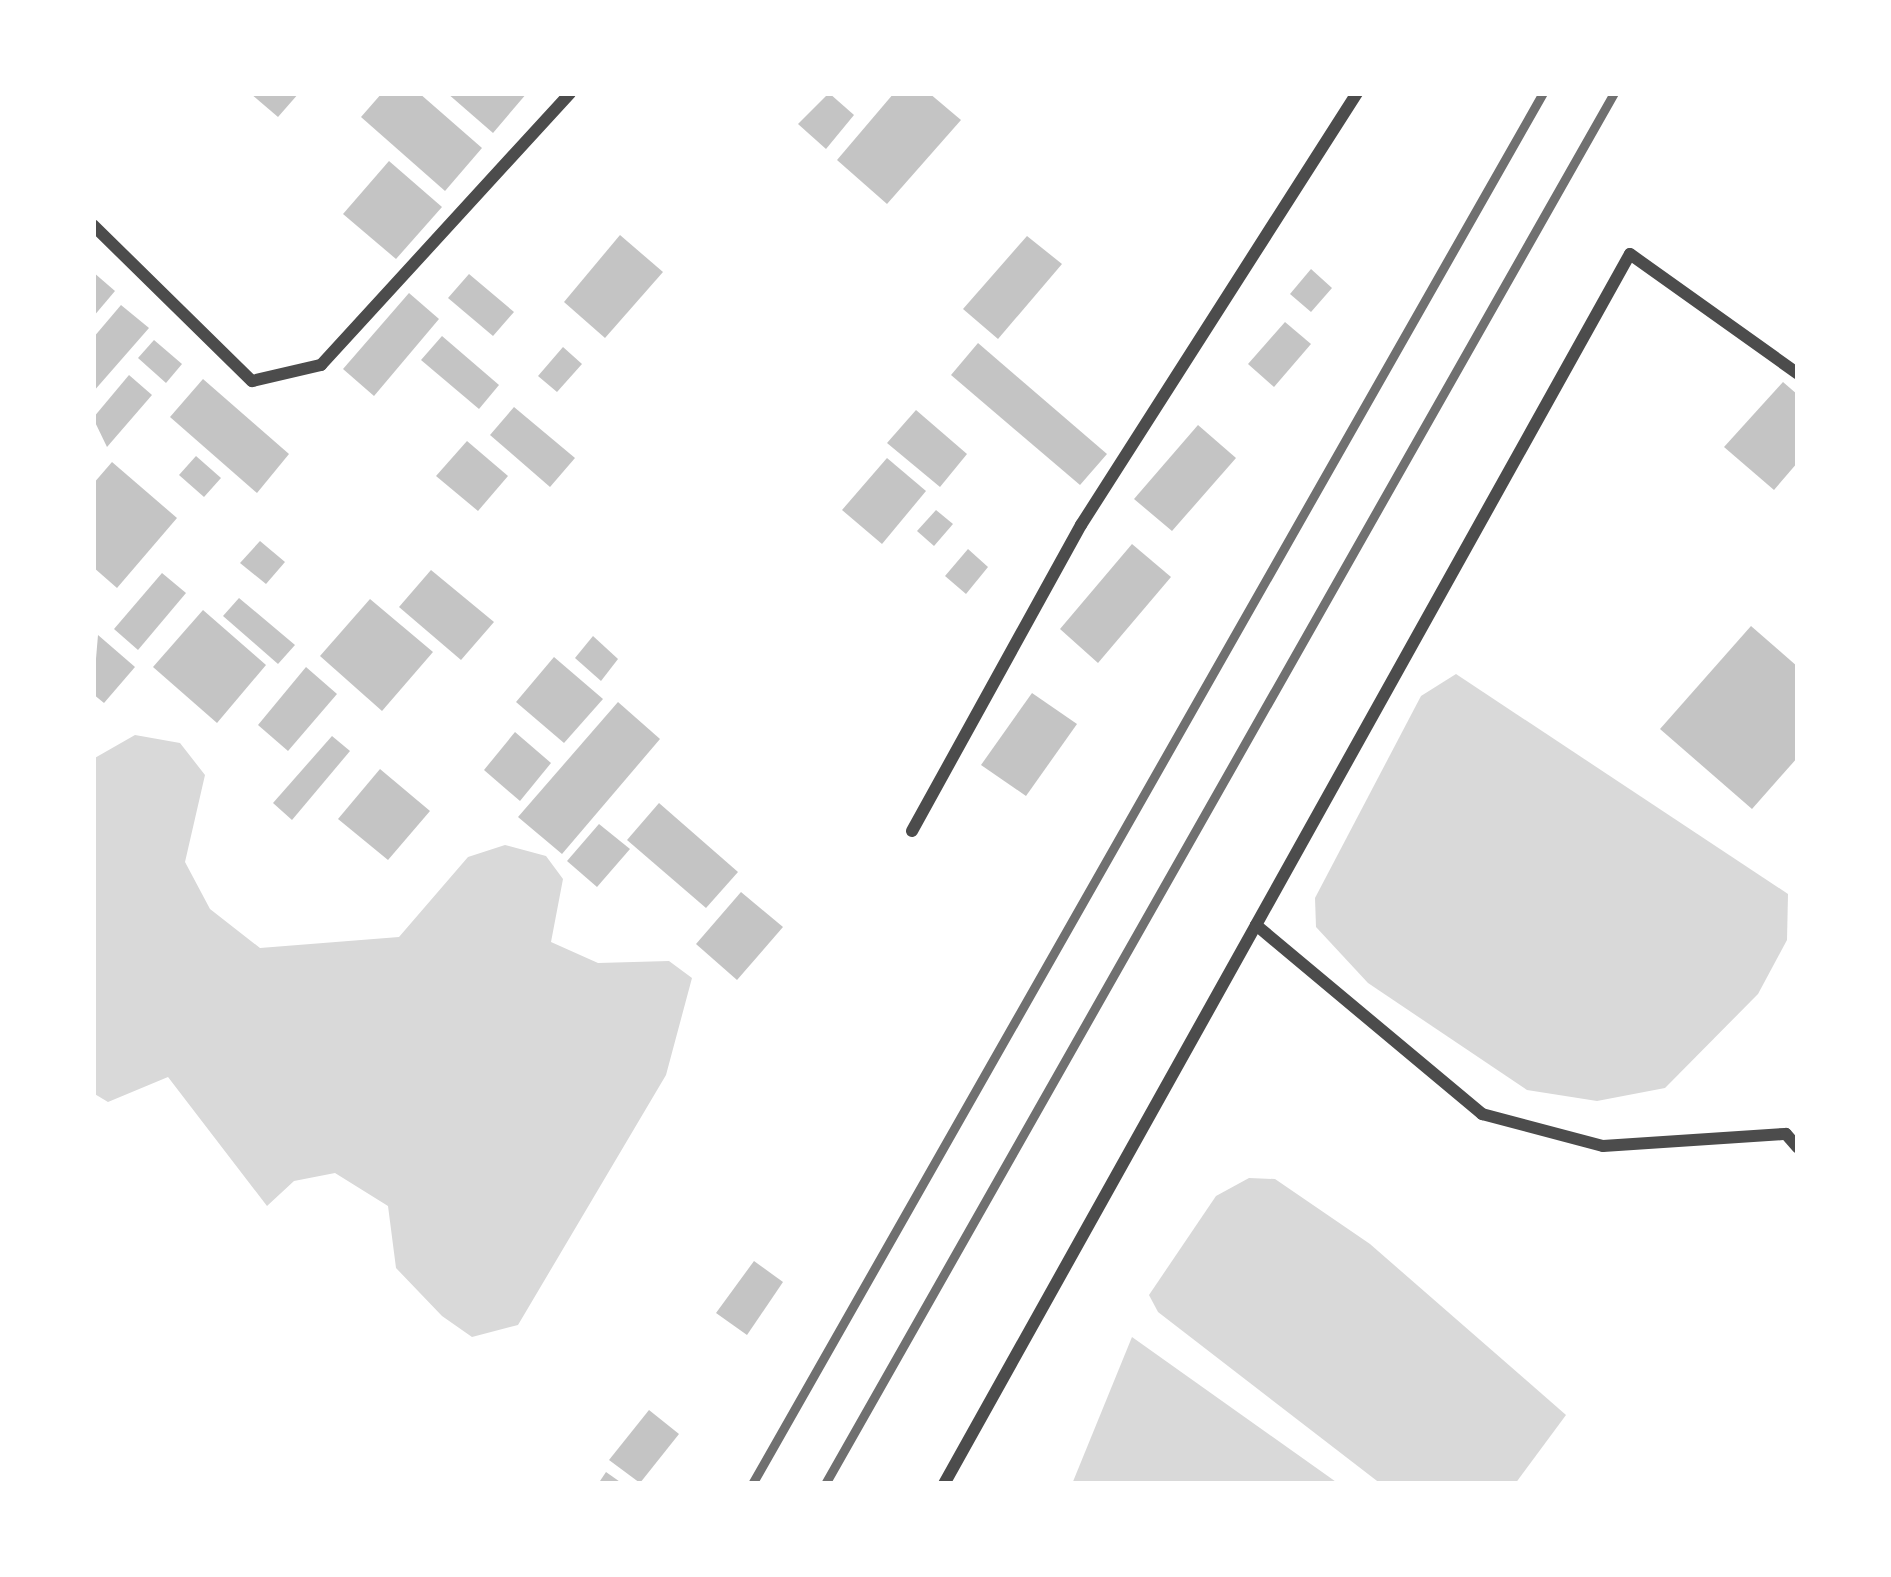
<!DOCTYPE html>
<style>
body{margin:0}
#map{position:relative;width:1891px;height:1577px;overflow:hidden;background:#fff;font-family:"PT Sans",sans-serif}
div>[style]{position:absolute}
.water>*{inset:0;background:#d9d9d9}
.building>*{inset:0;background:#c4c4c4}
.minor>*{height:12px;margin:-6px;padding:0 6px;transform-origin:6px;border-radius:6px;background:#4c4c4c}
.rail>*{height:9px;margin:-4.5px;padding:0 4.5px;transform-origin:4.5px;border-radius:4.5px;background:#707070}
span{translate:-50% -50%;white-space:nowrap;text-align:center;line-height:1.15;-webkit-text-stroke:9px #fff;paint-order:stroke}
.frame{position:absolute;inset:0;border:96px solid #fff;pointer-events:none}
</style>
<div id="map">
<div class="water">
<i style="clip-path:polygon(1456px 674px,1788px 894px,1787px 940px,1758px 994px,1665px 1088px,1597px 1101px,1527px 1090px,1368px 983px,1316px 927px,1315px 898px,1421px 696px)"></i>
<i style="clip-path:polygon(135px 735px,180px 743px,205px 775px,185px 862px,210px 909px,260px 948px,399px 937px,468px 857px,505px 845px,546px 856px,563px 879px,551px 942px,598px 963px,669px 961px,692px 978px,666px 1075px,518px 1325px,472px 1337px,442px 1316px,396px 1268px,388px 1206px,335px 1173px,294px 1181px,267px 1206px,168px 1077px,108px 1102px,93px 1093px,93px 759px)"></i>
<i style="clip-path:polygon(1249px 1178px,1275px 1179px,1370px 1244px,1566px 1415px,1515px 1484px,1381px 1484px,1158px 1312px,1149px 1295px,1216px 1196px)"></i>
<i style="clip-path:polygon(1132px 1337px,1339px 1484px,1072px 1484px)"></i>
</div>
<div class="building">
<i style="clip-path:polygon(250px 93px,299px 93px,278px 117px)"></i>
<i style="clip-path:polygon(382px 93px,419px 93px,482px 148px,445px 191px,361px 117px)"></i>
<i style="clip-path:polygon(447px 93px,527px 93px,493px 133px)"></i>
<i style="clip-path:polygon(829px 93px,854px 115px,826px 149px,798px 124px)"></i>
<i style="clip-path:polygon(894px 93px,929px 93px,961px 120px,887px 204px,837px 160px)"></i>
<i style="clip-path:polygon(389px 161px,442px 207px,396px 259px,343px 214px)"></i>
<i style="clip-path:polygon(620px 235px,663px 272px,605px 338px,564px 302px)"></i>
<i style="clip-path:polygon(1027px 236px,1062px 264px,998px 339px,963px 309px)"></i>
<i style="clip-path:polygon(1311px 269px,1332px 288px,1311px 312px,1290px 294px)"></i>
<i style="clip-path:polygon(93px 272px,115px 291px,93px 317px)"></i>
<i style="clip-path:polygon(469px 274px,514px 312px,493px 336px,448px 298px)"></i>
<i style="clip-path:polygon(409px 293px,439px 319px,374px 396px,343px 369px)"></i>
<i style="clip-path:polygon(121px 305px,149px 328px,93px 392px,93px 338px)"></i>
<i style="clip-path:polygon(1285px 322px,1311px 344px,1274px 387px,1248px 364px)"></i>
<i style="clip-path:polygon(442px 336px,499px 385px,479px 409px,421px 360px)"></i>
<i style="clip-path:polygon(154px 340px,182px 364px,166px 383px,138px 358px)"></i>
<i style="clip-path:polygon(978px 343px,1107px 454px,1080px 485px,951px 375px)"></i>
<i style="clip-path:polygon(563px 347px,582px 364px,557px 392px,538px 376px)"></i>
<i style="clip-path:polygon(129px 375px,152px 395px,107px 447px,93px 418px)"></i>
<i style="clip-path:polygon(203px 379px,289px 454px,257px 493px,170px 417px)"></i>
<i style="clip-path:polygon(1783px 382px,1798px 395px,1798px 462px,1774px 490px,1724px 447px)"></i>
<i style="clip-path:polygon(514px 407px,575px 458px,550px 487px,490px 435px)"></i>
<i style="clip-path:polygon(916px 410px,967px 454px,940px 487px,887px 443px)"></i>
<i style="clip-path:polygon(1198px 425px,1236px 458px,1172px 531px,1134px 499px)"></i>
<i style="clip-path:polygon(467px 441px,508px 476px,478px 511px,436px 476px)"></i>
<i style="clip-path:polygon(196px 456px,221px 478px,204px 497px,179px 475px)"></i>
<i style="clip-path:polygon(887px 458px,926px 491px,882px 544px,842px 510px)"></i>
<i style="clip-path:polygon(112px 462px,177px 518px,117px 588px,93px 567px,93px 484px)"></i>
<i style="clip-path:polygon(936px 510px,953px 524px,934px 546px,917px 531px)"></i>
<i style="clip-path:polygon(260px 541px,285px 562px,266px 584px,240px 563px)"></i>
<i style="clip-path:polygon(1132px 544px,1171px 577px,1098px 663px,1060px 629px)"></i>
<i style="clip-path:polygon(968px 549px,988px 567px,966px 594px,945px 576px)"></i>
<i style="clip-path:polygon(431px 570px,494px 622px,461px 660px,399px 607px)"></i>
<i style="clip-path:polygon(162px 573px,186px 593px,138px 650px,114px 629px)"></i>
<i style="clip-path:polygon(239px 598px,295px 645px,278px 664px,223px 616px)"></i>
<i style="clip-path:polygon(370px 599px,433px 652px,382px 711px,320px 656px)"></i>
<i style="clip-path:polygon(203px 610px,266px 665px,217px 723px,153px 667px)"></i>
<i style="clip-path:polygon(1751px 626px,1798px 667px,1798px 757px,1752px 809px,1660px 729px)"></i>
<i style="clip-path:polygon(98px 635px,135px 667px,104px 703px,93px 694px)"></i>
<i style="clip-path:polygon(593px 636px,618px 659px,601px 681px,575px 658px)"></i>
<i style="clip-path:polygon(554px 657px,603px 699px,564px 743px,516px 702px)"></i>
<i style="clip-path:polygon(306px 667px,337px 694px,288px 751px,258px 725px)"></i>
<i style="clip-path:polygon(1032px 693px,1077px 724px,1026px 796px,981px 765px)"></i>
<i style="clip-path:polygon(618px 702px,660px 739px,562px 854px,518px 817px)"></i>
<i style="clip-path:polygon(515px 732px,551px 763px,520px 801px,484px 770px)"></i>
<i style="clip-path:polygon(332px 736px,350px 751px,292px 820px,273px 803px)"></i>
<i style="clip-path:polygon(380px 769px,430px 811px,388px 860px,338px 819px)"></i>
<i style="clip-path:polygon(659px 803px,738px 872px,706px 908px,627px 840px)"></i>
<i style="clip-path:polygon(599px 824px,630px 849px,597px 887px,567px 861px)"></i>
<i style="clip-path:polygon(741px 892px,783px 927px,737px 980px,696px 944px)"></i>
<i style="clip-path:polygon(754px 1261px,783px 1282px,747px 1335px,716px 1313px)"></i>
<i style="clip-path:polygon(649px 1410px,679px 1434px,640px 1483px,609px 1460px)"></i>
<i style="clip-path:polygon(606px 1472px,623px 1484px,598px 1484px)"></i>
</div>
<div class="minor">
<i style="left:93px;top:225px;width:223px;rotate:44.5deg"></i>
<i style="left:252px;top:381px;width:71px;rotate:-13.1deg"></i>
<i style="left:321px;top:365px;width:369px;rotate:-47.5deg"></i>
<i style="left:912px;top:831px;width:350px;rotate:-61.1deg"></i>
<i style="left:1081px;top:525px;width:513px;rotate:-57.43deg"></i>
<i style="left:1256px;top:925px;width:768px;rotate:-60.87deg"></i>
<i style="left:1630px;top:254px;width:206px;rotate:35.5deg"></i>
<i style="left:944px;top:1484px;width:640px;rotate:-60.83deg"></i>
<i style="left:1256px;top:925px;width:295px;rotate:39.9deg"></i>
<i style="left:1482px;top:1114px;width:125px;rotate:14.8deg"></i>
<i style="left:1603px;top:1146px;width:183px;rotate:-3.8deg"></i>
<i style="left:1786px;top:1134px;width:18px;rotate:49deg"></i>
</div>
<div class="rail">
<i style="left:752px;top:1484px;width:1600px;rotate:-60.38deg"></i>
<i style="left:825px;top:1484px;width:1599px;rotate:-60.44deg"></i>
</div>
<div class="frame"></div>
</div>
